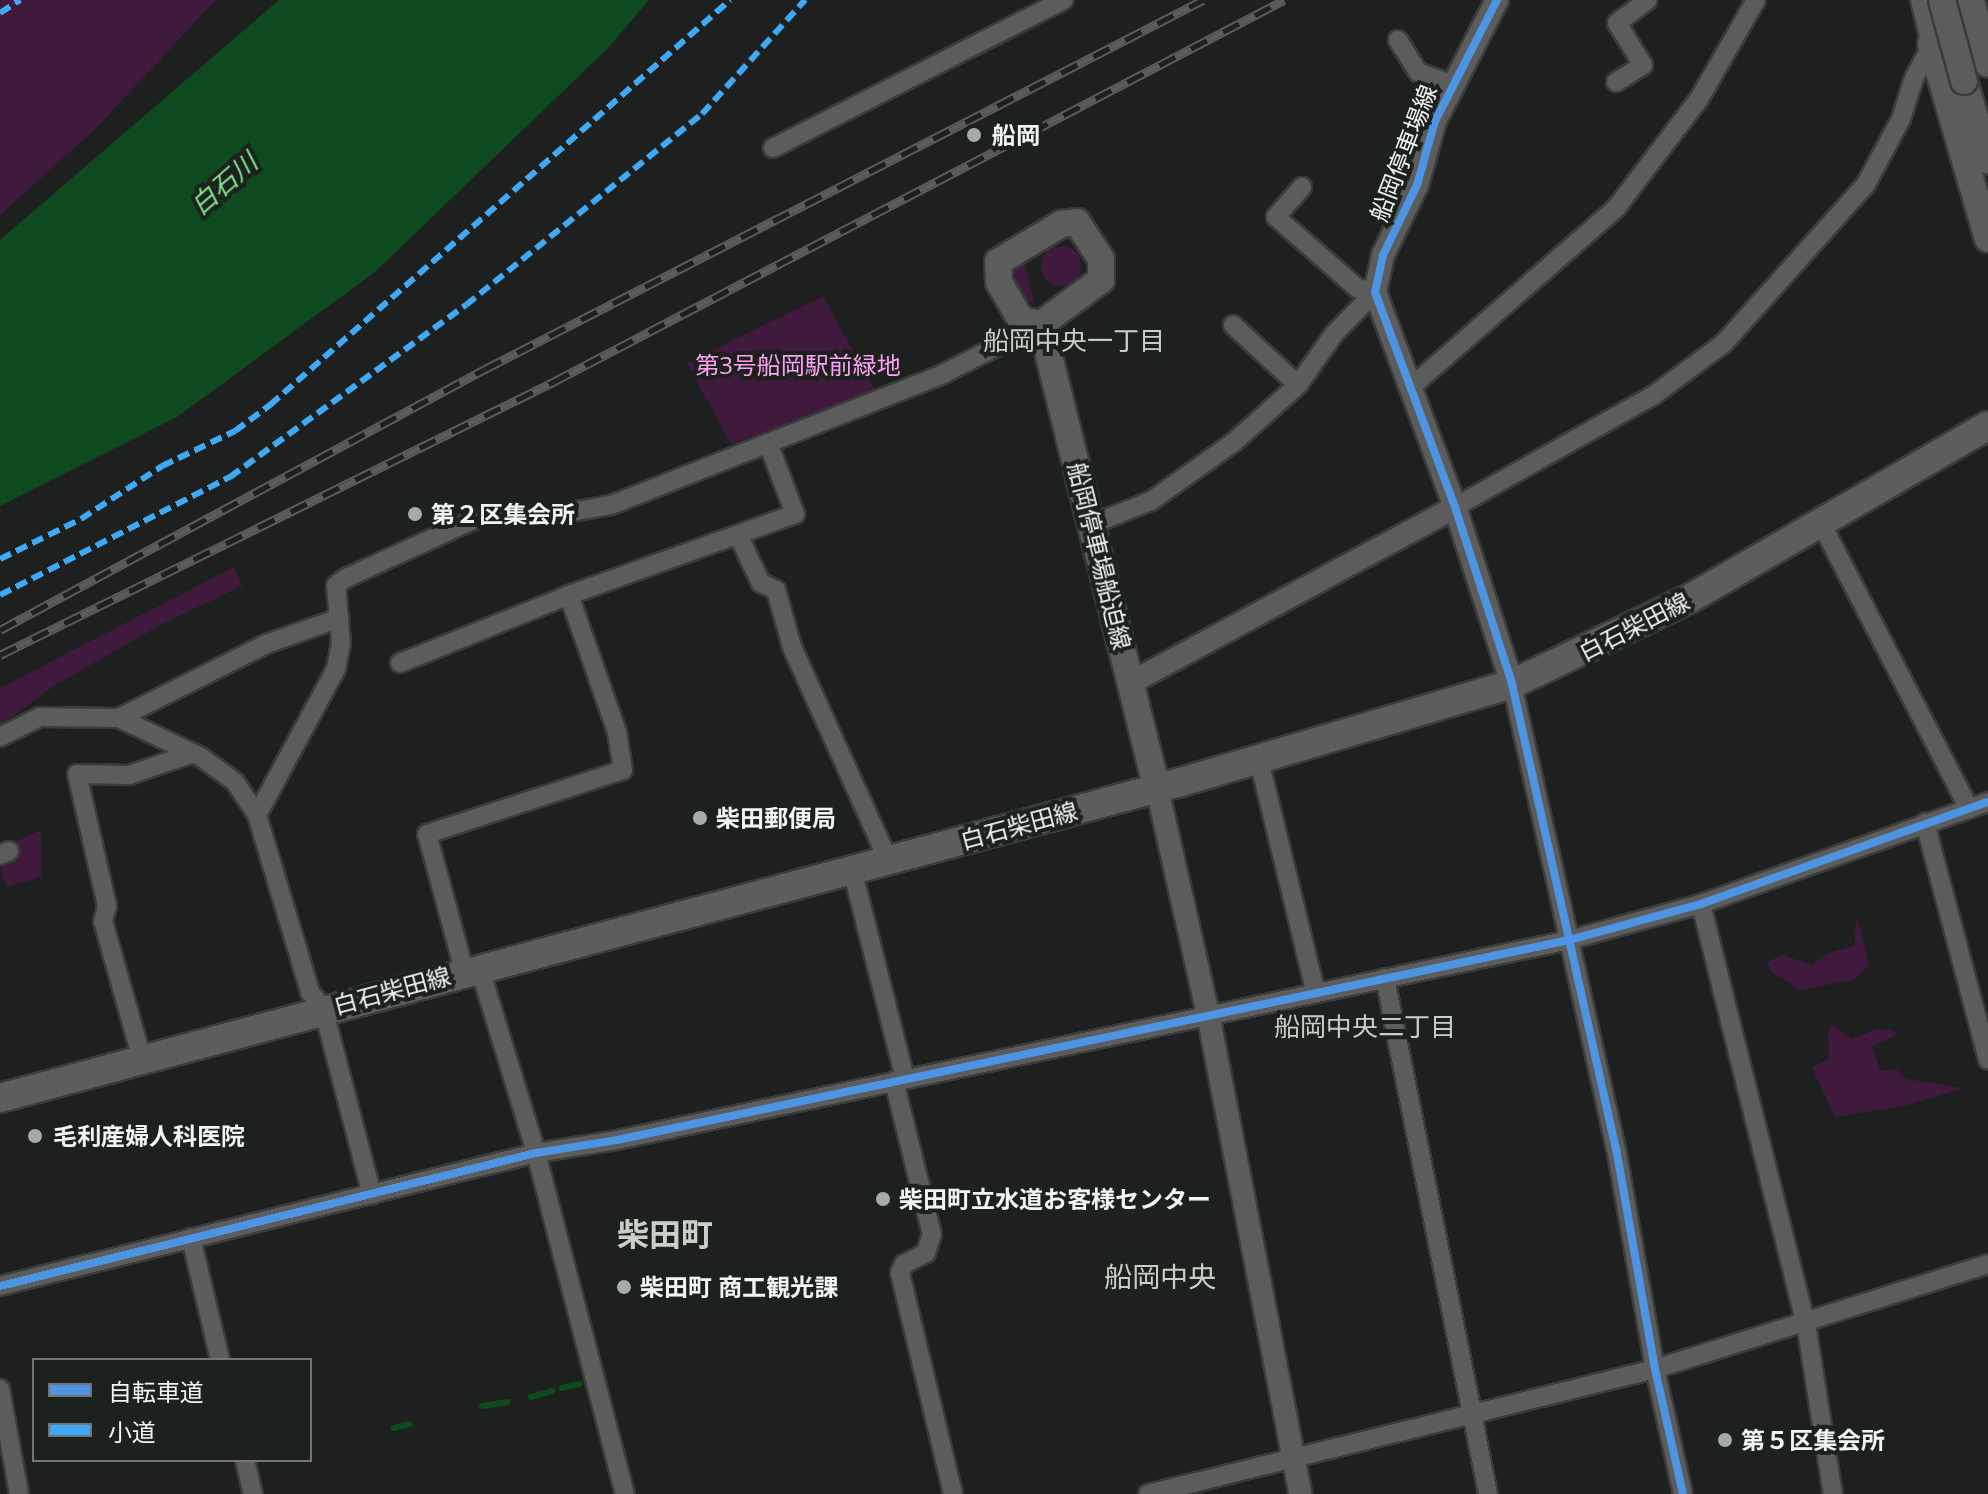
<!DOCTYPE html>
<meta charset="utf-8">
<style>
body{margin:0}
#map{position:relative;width:1988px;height:1494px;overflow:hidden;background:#1e201f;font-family:"Open Sans","Noto Sans JP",sans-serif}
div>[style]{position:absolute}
.green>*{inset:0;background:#3f1a3c}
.round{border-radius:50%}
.water>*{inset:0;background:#0e4a1f}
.stream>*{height:6px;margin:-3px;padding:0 3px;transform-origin:3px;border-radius:3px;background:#0e4a1f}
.roads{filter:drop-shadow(2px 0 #3a3c3b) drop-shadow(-2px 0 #3a3c3b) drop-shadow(0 2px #3a3c3b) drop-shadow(0 -2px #3a3c3b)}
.minor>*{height:18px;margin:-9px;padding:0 9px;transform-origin:9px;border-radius:9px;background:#5b5c5b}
.tertiary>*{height:22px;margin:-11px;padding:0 11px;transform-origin:11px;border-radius:11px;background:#5b5c5b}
.secondary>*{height:26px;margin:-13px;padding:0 13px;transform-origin:13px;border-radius:13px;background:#5b5c5b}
.primary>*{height:28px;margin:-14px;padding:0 14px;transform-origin:14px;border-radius:14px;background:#5e5c5e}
.rail>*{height:9px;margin-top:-4.5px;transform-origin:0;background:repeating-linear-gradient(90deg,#1d211e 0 18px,#5b5c5b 0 36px);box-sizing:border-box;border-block:2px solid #5b5c5b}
.bridges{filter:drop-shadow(2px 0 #3a3c3b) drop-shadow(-2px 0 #3a3c3b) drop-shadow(0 2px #3a3c3b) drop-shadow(0 -2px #3a3c3b)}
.secondary-bridge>*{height:26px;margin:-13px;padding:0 13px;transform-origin:13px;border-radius:13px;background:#5b5c5b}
.quiet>*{height:6px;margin-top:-3px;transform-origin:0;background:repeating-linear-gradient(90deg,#3fa9f5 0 12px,transparent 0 18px)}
.cycleway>*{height:8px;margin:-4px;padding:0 4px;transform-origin:4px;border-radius:4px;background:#4d94e3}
.dots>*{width:22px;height:22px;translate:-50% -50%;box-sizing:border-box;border:4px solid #1d211e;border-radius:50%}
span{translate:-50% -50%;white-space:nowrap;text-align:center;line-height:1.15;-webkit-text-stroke:8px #1d211e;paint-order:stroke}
.poi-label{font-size:24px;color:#f1f4f1;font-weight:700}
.left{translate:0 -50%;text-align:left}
.street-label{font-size:24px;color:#f1f4f1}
.park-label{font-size:24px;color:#fea0f6}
.water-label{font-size:26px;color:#7fe791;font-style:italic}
.neighbourhood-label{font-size:26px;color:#c9cec9}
.quarter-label{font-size:28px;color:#c9cec9}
.district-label{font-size:32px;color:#c9cec9;font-weight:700}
.legend{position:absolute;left:32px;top:1358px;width:280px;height:104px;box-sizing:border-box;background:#1d211e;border:2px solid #727572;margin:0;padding:10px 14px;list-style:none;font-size:24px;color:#f1f4f1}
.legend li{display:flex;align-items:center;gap:16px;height:40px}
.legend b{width:40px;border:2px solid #727572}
</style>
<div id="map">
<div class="green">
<i style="clip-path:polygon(0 0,216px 0,94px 130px,0 215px)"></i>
<i class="round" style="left:1041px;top:246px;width:40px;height:40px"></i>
<i style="clip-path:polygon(1024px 260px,1033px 297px,1034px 304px,1020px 297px,1010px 275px,1013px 265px)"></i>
<i style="clip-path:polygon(823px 296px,876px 392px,731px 444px,687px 363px)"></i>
<i style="clip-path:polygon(234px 567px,242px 586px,162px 624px,54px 686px,0 725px,0 688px)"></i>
<i style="clip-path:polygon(41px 830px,41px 877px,6px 887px,0 865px,19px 855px,13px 843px)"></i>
<i style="clip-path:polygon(1857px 915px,1869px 965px,1854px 980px,1800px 990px,1772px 972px,1767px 962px,1783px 955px,1812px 965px,1828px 953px,1854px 946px)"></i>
<i style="clip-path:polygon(1833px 1025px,1852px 1039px,1877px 1029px,1892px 1030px,1898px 1034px,1872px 1047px,1881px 1071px,1896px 1069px,1906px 1079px,1964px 1088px,1904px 1106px,1835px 1117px,1812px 1068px,1829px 1058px,1828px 1031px)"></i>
</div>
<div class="water">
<i style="clip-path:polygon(279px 0,649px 0,608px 48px,375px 272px,177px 417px,0 506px,0 240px)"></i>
</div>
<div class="stream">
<i style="left:562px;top:1388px;width:18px;rotate:-13deg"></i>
<i style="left:531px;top:1397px;width:22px;rotate:-16deg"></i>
<i style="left:482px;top:1406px;width:26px;rotate:-9deg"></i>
<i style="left:394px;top:1428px;width:16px;rotate:-14deg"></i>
</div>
<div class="roads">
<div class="minor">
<i style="left:1920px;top:0;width:45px;rotate:76deg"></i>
<i style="left:1398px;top:40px;width:38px;rotate:58deg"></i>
<i style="left:1418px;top:72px;width:35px;rotate:20deg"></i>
<i style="left:1616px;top:82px;width:32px;rotate:-32deg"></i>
<i style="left:1643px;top:65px;width:49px;rotate:-121.8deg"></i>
<i style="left:1617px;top:23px;width:38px;rotate:-37deg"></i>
<i style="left:773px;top:148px;width:326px;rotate:-27deg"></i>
<i style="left:1302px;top:187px;width:40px;rotate:131deg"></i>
<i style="left:1276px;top:217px;width:108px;rotate:41.2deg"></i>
<i style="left:1357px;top:288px;width:18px;rotate:13deg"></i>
<i style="left:1233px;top:325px;width:88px;rotate:42.7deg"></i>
<i style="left:1411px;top:387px;width:274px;rotate:-41.1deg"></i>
<i style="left:1617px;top:207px;width:136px;rotate:-52.8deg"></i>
<i style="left:1699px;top:99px;width:114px;rotate:-60.1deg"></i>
<i style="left:1455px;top:507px;width:228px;rotate:-29.4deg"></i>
<i style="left:1654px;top:395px;width:87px;rotate:-36.6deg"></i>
<i style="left:1724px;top:343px;width:213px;rotate:-48.2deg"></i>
<i style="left:1866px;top:184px;width:74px;rotate:-61.7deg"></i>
<i style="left:1901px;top:119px;width:43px;rotate:-72.4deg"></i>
<i style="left:1914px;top:78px;width:89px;rotate:-61.1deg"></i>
<i style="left:1821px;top:523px;width:322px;rotate:62.6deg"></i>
<i style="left:1093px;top:524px;width:62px;rotate:-21.6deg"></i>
<i style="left:1151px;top:501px;width:102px;rotate:-35.4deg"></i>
<i style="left:1234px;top:442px;width:86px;rotate:-41.7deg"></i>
<i style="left:1298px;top:385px;width:62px;rotate:-54.8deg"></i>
<i style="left:1334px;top:334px;width:59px;rotate:-45.7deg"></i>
<i style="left:738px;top:535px;width:53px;rotate:64.4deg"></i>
<i style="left:761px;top:583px;width:17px;rotate:25deg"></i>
<i style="left:776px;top:590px;width:59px;rotate:74.3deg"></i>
<i style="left:792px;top:647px;width:234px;rotate:65.7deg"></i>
<i style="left:400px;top:663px;width:182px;rotate:-21.9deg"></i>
<i style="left:569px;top:595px;width:240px;rotate:-19.7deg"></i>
<i style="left:795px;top:514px;width:76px;rotate:-110.8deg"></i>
<i style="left:1512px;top:684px;width:476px;rotate:77.4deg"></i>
<i style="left:1616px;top:1148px;width:224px;rotate:80deg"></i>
<i style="left:1655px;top:1369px;width:128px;rotate:77.4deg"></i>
<i style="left:119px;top:718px;width:165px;rotate:-26.7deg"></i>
<i style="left:266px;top:644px;width:78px;rotate:-19.4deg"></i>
<i style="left:0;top:737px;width:45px;rotate:-26.6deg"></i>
<i style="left:40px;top:717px;width:79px;rotate:0.7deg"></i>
<i style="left:119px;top:718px;width:91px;rotate:25.4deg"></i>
<i style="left:201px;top:757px;width:42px;rotate:36.3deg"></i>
<i style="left:235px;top:782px;width:40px;rotate:56deg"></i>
<i style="left:257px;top:815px;width:185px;rotate:73.3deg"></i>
<i style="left:310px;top:992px;width:21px;rotate:51deg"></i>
<i style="left:323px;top:1008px;width:193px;rotate:75.3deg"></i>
<i style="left:1259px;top:760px;width:240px;rotate:76.3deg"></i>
<i style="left:257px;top:815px;width:166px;rotate:-61.6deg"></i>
<i style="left:336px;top:669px;width:26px;rotate:-79deg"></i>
<i style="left:341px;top:643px;width:58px;rotate:-94.9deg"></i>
<i style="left:336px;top:585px;width:12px;rotate:-35deg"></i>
<i style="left:346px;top:578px;width:144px;rotate:-24.6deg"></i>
<i style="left:477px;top:518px;width:17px;rotate:-17deg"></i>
<i style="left:493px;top:513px;width:51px;rotate:4.5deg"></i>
<i style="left:544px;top:517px;width:68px;rotate:-10.2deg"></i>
<i style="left:611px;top:505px;width:355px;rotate:-21.5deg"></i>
<i style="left:941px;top:375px;width:112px;rotate:-27deg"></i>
<i style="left:1925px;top:823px;width:245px;rotate:75.1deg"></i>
<i style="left:0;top:855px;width:10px;rotate:-24deg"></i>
<i style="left:852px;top:869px;width:217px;rotate:75.8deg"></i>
<i style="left:1701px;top:904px;width:433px;rotate:76deg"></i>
<i style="left:1806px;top:1324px;width:172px;rotate:81deg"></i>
<i style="left:479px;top:966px;width:195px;rotate:73deg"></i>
<i style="left:536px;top:1153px;width:352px;rotate:75.4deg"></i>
<i style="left:464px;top:970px;width:141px;rotate:-105.2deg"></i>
<i style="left:427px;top:834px;width:206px;rotate:-18.1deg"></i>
<i style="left:623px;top:770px;width:38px;rotate:-99deg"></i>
<i style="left:617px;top:732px;width:145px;rotate:-109.3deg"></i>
<i style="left:1385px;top:978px;width:526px;rotate:78.71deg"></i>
<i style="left:142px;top:1059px;width:143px;rotate:-105.8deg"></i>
<i style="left:103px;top:921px;width:16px;rotate:-75deg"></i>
<i style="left:107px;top:906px;width:135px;rotate:-102.8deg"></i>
<i style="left:77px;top:774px;width:52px;rotate:1.1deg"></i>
<i style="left:129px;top:775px;width:65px;rotate:-19deg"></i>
<i style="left:894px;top:1081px;width:158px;rotate:76.1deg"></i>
<i style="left:932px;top:1234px;width:20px;rotate:108deg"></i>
<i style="left:926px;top:1253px;width:25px;rotate:153deg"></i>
<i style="left:904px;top:1264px;width:10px;rotate:114deg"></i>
<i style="left:900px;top:1273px;width:227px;rotate:76.5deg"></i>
<i style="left:191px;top:1238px;width:125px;rotate:76.6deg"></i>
<i style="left:0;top:1286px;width:552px;rotate:-13.94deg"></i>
<i style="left:536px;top:1153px;width:82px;rotate:-9.1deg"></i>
<i style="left:617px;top:1140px;width:973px;rotate:-11.86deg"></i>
<i style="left:1569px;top:940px;width:137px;rotate:-15.3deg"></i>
<i style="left:1701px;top:904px;width:305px;rotate:-19.6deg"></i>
<i style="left:0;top:1389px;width:107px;rotate:79.7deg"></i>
<i style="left:245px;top:1460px;width:35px;rotate:77deg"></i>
<i style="left:1148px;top:1494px;width:522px;rotate:-13.85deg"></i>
<i style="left:1655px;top:1369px;width:349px;rotate:-17.5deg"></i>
</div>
<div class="tertiary">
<i style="left:1497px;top:0;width:136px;rotate:117.1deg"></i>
<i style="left:1435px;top:121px;width:66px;rotate:105.7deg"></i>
<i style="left:1417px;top:185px;width:78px;rotate:115.9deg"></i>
<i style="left:1383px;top:255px;width:38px;rotate:102deg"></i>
<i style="left:1375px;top:292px;width:229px;rotate:69.6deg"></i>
<i style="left:1455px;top:507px;width:186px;rotate:72.1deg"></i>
<i style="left:1132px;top:682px;width:367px;rotate:-28.4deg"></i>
<i style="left:1157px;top:788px;width:232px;rotate:77.3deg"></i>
<i style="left:1208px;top:1014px;width:489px;rotate:79.1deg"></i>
</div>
<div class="secondary">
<i style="left:1971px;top:0;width:66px;rotate:75.1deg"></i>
<i style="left:1931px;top:44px;width:203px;rotate:73.7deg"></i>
<i style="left:1964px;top:81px;width:83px;rotate:73.1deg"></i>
<i style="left:1077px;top:222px;width:44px;rotate:57deg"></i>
<i style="left:1101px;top:259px;width:21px;rotate:90deg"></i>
<i style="left:1101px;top:280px;width:74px;rotate:143.7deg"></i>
<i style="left:1041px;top:324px;width:20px;rotate:-169deg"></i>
<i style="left:1021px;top:320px;width:44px;rotate:-120.1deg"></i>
<i style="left:999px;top:282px;width:20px;rotate:-93deg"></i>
<i style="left:998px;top:262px;width:74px;rotate:-31.1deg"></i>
<i style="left:1061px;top:224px;width:16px;rotate:-7deg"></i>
<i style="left:1041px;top:324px;width:478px;rotate:76deg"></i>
</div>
<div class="primary">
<i style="left:0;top:1098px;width:1223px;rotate:-14.98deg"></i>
<i style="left:1181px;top:782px;width:345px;rotate:-16.5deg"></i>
<i style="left:1512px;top:684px;width:196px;rotate:-25.7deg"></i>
<i style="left:1689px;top:599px;width:345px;rotate:-30.1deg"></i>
</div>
</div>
<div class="rail">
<i style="left:0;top:630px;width:551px;rotate:-28.29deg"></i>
<i style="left:485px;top:369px;width:807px;rotate:-27.2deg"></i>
<i style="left:0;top:655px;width:617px;rotate:-26.27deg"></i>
<i style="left:553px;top:382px;width:825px;rotate:-27.59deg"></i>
</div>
<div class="bridges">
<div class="secondary-bridge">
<i style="left:1942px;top:0;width:84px;rotate:74.8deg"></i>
</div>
</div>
<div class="quiet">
<i style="left:0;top:13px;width:24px;rotate:-33deg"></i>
<i style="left:0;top:559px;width:90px;rotate:-26.3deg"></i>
<i style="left:81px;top:519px;width:97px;rotate:-33.2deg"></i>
<i style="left:162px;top:466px;width:81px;rotate:-25.6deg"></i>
<i style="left:235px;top:431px;width:44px;rotate:-36.6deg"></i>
<i style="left:270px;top:405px;width:613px;rotate:-41.36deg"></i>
<i style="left:0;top:595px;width:259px;rotate:-27.2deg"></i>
<i style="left:230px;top:477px;width:292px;rotate:-36.1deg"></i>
<i style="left:466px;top:305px;width:304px;rotate:-39deg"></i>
<i style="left:702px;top:114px;width:154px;rotate:-47.9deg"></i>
</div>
<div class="cycleway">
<i style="left:1497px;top:0;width:136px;rotate:117.1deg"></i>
<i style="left:1435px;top:121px;width:66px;rotate:105.7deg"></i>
<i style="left:1417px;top:185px;width:78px;rotate:115.9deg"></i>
<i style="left:1383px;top:255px;width:38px;rotate:102deg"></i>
<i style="left:1375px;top:292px;width:229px;rotate:69.6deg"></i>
<i style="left:1455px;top:507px;width:186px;rotate:72.1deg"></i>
<i style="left:1512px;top:684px;width:476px;rotate:77.4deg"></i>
<i style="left:1616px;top:1148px;width:224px;rotate:80deg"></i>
<i style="left:1655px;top:1369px;width:128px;rotate:77.4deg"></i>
<i style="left:0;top:1286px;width:552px;rotate:-13.94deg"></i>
<i style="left:536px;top:1153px;width:82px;rotate:-9.1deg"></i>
<i style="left:617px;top:1140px;width:973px;rotate:-11.86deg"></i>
<i style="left:1569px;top:940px;width:137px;rotate:-15.3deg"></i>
<i style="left:1701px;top:904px;width:305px;rotate:-19.6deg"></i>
</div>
<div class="dots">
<i style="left:974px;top:135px;background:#a7aaa8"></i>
<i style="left:415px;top:514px;background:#a7aaa8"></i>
<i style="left:700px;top:818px;background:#a7aaa8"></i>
<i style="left:35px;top:1136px;background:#a7aaa8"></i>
<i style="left:883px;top:1199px;background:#a7aaa8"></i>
<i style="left:624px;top:1287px;background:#a7aaa8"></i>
<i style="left:1725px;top:1440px;background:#a7aaa8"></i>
</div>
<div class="poi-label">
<span class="left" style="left:992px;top:135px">船岡</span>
<span class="left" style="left:431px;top:514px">第２区集会所</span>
<span class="left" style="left:716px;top:818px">柴田郵便局</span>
<span class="left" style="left:53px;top:1136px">毛利産婦人科医院</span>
<span class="left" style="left:899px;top:1199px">柴田町立水道お客様センター</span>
<span class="left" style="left:640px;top:1287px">柴田町 商工観光課</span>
<span class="left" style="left:1741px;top:1440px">第５区集会所</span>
</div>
<div class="street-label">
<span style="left:1403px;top:153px;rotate:-69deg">船岡停車場線</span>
<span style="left:1100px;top:556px;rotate:76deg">船岡停車場船迫線</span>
<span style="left:1634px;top:626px;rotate:-27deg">白石柴田線</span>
<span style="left:1019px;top:825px;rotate:-15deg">白石柴田線</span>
<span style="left:392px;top:990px;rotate:-15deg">白石柴田線</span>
</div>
<div class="park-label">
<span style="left:798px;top:365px">第3号船岡駅前緑地</span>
</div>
<div class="water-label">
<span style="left:224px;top:184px;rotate:-41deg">白石川</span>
</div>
<div class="neighbourhood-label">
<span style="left:1074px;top:341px">船岡中央一丁目</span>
<span style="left:1365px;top:1027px">船岡中央二丁目</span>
</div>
<div class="quarter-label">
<span style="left:1160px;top:1276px">船岡中央</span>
</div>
<div class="district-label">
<span style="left:665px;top:1234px">柴田町</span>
</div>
<ul class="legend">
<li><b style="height:10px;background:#4d94e3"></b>自転車道</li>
<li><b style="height:10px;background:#3fa9f5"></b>小道</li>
</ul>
</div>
